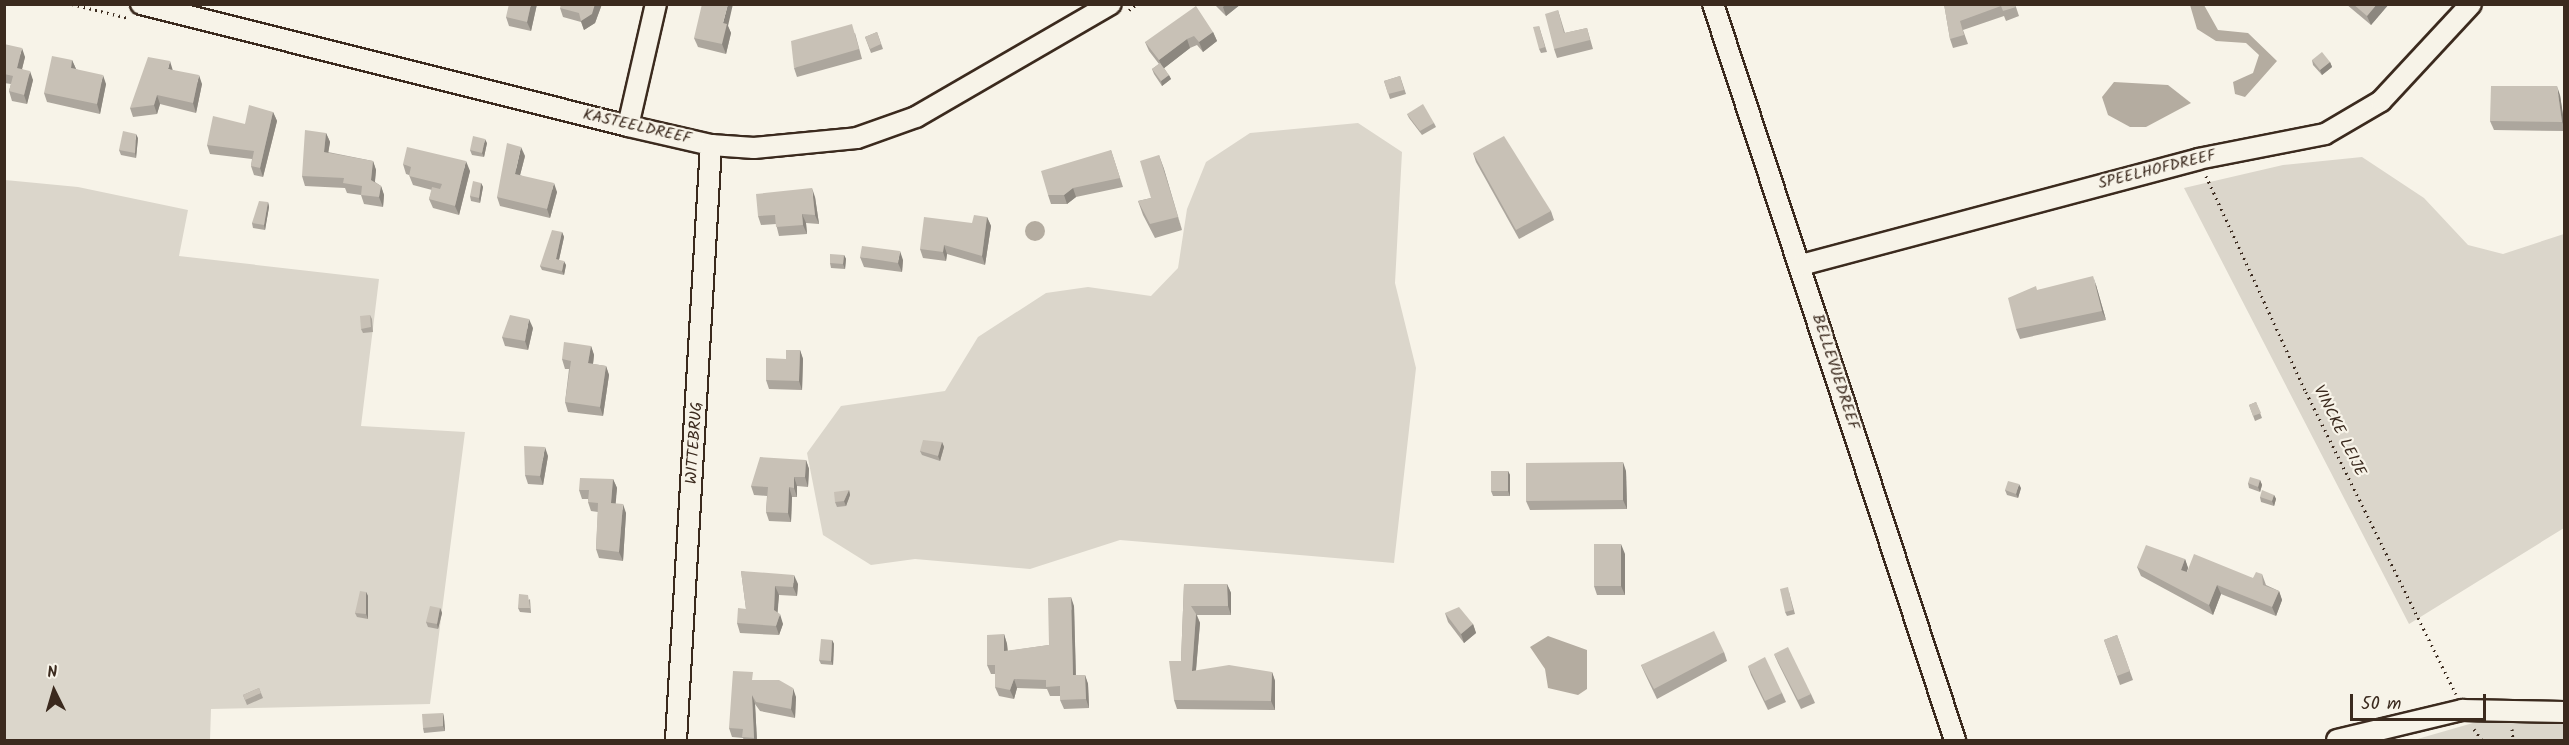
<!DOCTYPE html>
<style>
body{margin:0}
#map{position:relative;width:2569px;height:745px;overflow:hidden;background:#f7f3e8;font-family:Kalam,sans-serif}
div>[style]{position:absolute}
.green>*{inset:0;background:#dbd6cb}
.water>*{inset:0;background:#b4aca0}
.round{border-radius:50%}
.path>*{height:3px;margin-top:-1.5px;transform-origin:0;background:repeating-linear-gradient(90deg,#3b2a1e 0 1.5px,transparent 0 6px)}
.roads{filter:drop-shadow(2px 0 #3b2a1e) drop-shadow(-2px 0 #3b2a1e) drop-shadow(0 2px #3b2a1e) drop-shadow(0 -2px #3b2a1e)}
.minor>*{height:20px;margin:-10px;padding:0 10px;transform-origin:10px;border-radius:10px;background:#f7f3e8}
.wall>*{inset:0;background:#aca69d}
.shaded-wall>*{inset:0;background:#8c877f}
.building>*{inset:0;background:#c8c1b6}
span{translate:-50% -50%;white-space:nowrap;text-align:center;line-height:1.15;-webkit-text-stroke:4.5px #f7f3e8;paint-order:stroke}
.street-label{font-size:16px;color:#3b2a1e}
.frame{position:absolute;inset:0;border:6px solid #3b2a1e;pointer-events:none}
.north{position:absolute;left:24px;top:661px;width:60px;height:60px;-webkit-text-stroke:4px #f7f3e8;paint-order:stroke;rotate:355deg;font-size:16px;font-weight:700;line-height:24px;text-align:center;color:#3b2a1e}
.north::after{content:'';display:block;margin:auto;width:21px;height:27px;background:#3b2a1e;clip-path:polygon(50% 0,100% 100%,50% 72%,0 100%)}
.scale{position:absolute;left:2350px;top:694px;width:136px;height:27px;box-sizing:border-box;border:3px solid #3b2a1e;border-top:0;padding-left:8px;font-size:18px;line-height:21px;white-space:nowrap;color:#3b2a1e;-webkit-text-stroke:4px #f7f3e8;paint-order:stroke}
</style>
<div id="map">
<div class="green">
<i style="clip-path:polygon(1358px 123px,1402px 152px,1395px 283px,1416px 368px,1394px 563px,1120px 540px,1030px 569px,915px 559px,871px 565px,823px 535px,807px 453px,841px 406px,945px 391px,978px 337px,1046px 293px,1088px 287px,1151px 296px,1178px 268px,1187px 209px,1206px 162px,1250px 133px)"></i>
<i style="clip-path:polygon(2362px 157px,2424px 198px,2468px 245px,2503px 254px,2564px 234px,2564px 528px,2409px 624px,2184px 188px,2283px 165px)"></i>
<i style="clip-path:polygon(5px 180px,78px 187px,188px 210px,179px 256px,379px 279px,361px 426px,465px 432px,430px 704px,211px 709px,210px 740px,5px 740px)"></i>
<i style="clip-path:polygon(2511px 712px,2564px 715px,2564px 740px,2414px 740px)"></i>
</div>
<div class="water">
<i style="clip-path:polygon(2190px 5px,2204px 5px,2218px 30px,2248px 33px,2277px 61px,2245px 97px,2235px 94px,2233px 82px,2253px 73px,2259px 55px,2246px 43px,2216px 41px,2197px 29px)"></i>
<i style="clip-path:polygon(2114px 82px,2168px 85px,2191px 103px,2146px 127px,2130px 127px,2108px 115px,2102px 97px)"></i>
<i class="round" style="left:1025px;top:221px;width:20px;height:20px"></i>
<i style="clip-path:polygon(1548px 636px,1587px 650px,1587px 689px,1578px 695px,1548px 688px,1545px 669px,1530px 647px)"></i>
</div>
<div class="path">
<i style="left:72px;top:4px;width:58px;rotate:14deg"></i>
<i style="left:1129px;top:10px;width:10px;rotate:-37deg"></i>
<i style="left:2206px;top:176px;width:238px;rotate:65.2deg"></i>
<i style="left:2306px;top:392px;width:337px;rotate:63.6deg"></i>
<i style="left:2474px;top:729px;width:14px;rotate:54deg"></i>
<i style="left:2512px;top:729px;width:11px;rotate:85deg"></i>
</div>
<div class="roads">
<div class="minor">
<i style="left:141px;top:4px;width:502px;rotate:14.06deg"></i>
<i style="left:628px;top:126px;width:85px;rotate:12.9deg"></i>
<i style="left:711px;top:145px;width:43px;rotate:4deg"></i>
<i style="left:754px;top:148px;width:103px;rotate:-5.5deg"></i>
<i style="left:857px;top:138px;width:63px;rotate:-19.6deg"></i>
<i style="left:916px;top:117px;width:225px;rotate:-30.1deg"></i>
<i style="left:1713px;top:4px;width:775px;rotate:71.8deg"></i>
<i style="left:628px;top:126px;width:125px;rotate:-77.1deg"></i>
<i style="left:1801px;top:265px;width:411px;rotate:-14.9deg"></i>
<i style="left:2198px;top:159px;width:129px;rotate:-11.1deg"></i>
<i style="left:2325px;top:134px;width:65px;rotate:-30.5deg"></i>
<i style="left:2381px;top:101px;width:132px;rotate:-47.1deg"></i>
<i style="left:676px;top:740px;width:596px;rotate:-86.63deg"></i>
<i style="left:2337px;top:740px;width:129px;rotate:-13.5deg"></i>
<i style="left:2462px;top:710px;width:102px;rotate:1.1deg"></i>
</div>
</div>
<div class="wall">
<i style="clip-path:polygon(537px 4px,531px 31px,509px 26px,506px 17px)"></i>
<i style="clip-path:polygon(602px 4px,595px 23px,584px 30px,581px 22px,563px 17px,560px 8px)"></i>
<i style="clip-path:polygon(1214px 4px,1241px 4px,1226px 16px)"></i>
<i style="clip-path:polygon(1944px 4px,2015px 4px,2019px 16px,2006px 21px,2004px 16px,1963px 30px,1968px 44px,1953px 48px,1950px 39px)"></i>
<i style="clip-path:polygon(2346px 4px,2389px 4px,2371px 25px)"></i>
<i style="clip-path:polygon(1558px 10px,1565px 33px,1587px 28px,1593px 49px,1557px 58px,1554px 49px)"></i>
<i style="clip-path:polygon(728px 26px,731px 33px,726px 54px,698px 47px,694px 38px)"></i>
<i style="clip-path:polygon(1539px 26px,1547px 52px,1541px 53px,1539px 49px)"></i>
<i style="clip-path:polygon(877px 32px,883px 49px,871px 53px,865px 37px)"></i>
<i style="clip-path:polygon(1213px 32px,1217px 41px,1203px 52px,1197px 45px,1190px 48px,1164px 68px,1171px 79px,1162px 86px,1154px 74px,1152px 69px,1159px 64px,1149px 51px,1145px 42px)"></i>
<i style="clip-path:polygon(855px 33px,862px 59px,797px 77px,794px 68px)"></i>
<i style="clip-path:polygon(4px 44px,25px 57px,22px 69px,33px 80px,27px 104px,12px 101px,9px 91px,11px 84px,4px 83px)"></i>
<i style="clip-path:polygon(72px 60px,76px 69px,106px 84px,100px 114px,47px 102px,44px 93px)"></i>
<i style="clip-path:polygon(2312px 60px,2330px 62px,2332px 67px,2322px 75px,2313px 65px)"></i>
<i style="clip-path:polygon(173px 70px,202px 84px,196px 113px,160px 104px,157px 114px,133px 117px,130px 108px)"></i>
<i style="clip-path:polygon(1400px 76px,1406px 94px,1390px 99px,1384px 81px)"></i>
<i style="clip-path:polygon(2560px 95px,2565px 131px,2494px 130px,2490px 121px)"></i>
<i style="clip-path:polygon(273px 112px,277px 121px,263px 177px,254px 175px,251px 166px,252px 159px,210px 154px,207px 145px,245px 124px)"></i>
<i style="clip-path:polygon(1407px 114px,1434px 123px,1436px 127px,1422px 135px,1409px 118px)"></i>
<i style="clip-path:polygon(326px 133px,330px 142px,328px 152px,373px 161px,376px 170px,375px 182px,381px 186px,384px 195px,383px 207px,364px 204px,361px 195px,347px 193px,345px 188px,305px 186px,302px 176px)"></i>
<i style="clip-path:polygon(138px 138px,136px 158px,121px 155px,119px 150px)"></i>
<i style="clip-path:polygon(487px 143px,484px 157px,472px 155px,470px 150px)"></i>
<i style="clip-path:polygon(1111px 150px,1123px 187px,1076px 197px,1067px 204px,1051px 204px,1048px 195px)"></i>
<i style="clip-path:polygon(1473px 153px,1551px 211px,1554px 220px,1519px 239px,1476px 162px)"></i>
<i style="clip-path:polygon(1159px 155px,1182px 230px,1155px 238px,1143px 215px,1138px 201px,1151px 198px)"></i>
<i style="clip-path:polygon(525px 156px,520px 175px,557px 192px,550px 218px,500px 206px,497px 197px)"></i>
<i style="clip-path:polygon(403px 164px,470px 171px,459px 215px,433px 208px,429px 199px,432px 190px,413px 185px,409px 175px,406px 174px)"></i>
<i style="clip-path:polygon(481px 183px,483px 187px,480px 203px,471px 201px,470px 196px)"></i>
<i style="clip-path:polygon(815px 197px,819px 224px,806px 223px,807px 234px,779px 236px,776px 224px,761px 225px,758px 216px)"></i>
<i style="clip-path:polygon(268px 202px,269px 207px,265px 230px,253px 228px,252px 223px)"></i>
<i style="clip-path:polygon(987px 217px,991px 226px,985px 265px,947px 254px,946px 261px,923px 258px,920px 249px)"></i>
<i style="clip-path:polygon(562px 232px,564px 237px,559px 260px,566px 265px,564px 275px,542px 270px,540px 266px)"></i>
<i style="clip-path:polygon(844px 255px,846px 259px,845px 269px,831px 268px,830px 263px)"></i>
<i style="clip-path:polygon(860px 257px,903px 260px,902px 272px,864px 267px)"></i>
<i style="clip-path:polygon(2096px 285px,2106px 320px,2020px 339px,2016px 329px,2038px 290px)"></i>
<i style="clip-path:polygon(370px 315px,372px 319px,373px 332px,363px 333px,361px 329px)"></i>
<i style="clip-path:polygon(533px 328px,528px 350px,505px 346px,502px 337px)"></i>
<i style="clip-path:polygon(591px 346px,594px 355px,593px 364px,606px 366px,609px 375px,603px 416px,568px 412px,565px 402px,569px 369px,565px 369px,562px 359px)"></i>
<i style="clip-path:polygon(800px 350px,803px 359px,802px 390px,769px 389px,766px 380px,786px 359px)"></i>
<i style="clip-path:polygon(2256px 402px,2262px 418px,2255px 421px,2249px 405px)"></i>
<i style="clip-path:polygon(942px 442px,944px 447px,940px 461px,922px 455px,920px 451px)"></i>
<i style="clip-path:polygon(548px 456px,543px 485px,528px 484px,525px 475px)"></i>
<i style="clip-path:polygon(806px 460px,809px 469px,808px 487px,797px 486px,797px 497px,792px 497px,791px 522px,769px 521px,766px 512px,767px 496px,754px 495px,751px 486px)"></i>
<i style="clip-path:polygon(1508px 471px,1510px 475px,1510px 496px,1493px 496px,1491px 491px)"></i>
<i style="clip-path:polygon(1626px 471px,1627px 509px,1530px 510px,1526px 501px)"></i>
<i style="clip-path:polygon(613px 479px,617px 488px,615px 503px,626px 513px,623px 561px,599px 558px,596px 549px,598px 512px,591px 511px,588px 502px,588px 499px,582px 499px,579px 490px)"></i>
<i style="clip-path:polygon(2260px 480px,2262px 485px,2260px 492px,2249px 488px,2248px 483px)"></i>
<i style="clip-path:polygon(2021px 488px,2018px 498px,2007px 495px,2005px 490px)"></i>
<i style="clip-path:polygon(849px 490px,850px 495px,846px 506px,837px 507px,835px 502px)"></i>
<i style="clip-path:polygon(2274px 495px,2276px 499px,2274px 506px,2261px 502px,2260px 497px)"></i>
<i style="clip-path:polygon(1625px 554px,1625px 595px,1597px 595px,1594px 586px)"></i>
<i style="clip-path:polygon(2185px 559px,2188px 568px,2187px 572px,2253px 578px,2262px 574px,2266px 585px,2279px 591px,2282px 600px,2276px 616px,2221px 594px,2213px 615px,2141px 576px,2137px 567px)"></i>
<i style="clip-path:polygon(741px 571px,798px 584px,797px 596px,779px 595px,777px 613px,783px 624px,779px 635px,740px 633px,737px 623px,746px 609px)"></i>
<i style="clip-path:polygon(1184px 584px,1227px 584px,1231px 593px,1231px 615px,1197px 615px,1200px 623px,1196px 671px,1272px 672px,1275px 681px,1275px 710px,1177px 709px,1174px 700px,1181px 661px)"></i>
<i style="clip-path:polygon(366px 592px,368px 596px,368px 619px,357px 617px,355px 613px)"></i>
<i style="clip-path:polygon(1789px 592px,1795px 614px,1787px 616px,1785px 612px)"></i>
<i style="clip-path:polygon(530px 599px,531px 613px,520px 612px,518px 608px)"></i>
<i style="clip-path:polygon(1074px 606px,1076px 675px,1085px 675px,1088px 684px,1089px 708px,1064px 709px,1060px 700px,1060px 696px,1050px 696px,1047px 689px,1017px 688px,1014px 699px,999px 696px,995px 687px,995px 674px,991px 674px,987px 665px,1004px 634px,1007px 644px,1008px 651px,1049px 645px)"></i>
<i style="clip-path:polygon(440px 608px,442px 613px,438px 629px,428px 627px,426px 622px)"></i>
<i style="clip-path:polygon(1445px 613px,1473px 624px,1476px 633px,1464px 643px,1448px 622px)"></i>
<i style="clip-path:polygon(2117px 635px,2133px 680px,2120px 685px,2104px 640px)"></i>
<i style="clip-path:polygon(832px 640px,834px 644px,833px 665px,821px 664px,819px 660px)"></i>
<i style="clip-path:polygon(1724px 652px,1727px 661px,1657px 699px,1645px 674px,1641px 665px)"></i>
<i style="clip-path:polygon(1774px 654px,1811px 694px,1815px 703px,1801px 709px,1778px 663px)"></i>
<i style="clip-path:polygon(1748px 666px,1782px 693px,1786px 702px,1768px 710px,1751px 675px)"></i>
<i style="clip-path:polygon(756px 680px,796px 697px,795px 718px,760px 711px,755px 704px,757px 741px,744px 741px,743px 738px,732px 737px,729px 728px)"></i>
<i style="clip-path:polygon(259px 688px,263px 698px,247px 705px,243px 695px)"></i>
<i style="clip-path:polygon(443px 713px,444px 718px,445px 731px,424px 733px,423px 728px)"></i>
</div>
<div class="shaded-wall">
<i style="clip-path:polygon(531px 4px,537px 4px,531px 31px,527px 22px)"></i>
<i style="clip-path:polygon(595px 4px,602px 4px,595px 23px,584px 30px,581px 21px)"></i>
<i style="clip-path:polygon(728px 4px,733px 4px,728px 26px,731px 33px,726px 54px,722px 44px,723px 23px)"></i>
<i style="clip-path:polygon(1226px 4px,1241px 4px,1226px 16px,1223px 7px)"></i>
<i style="clip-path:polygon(2377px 4px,2389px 4px,2371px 25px,2367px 16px)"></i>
<i style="clip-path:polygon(1213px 32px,1217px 41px,1203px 52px,1199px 42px)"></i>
<i style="clip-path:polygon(1187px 39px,1190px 48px,1163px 69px,1159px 60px)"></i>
<i style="clip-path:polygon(22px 48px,25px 57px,20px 77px,17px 68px)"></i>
<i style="clip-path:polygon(72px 60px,76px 69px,71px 68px)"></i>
<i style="clip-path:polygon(170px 61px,173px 71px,168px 69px)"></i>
<i style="clip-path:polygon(2330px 62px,2332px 67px,2322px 75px,2320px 70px)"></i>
<i style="clip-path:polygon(30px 71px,33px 80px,27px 104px,24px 95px)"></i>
<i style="clip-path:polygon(103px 75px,106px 84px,100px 114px,97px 104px)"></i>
<i style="clip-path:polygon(199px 75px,202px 84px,196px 113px,193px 103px)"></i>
<i style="clip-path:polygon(1169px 75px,1171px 79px,1162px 86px,1161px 81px)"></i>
<i style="clip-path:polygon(2557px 86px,2560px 95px,2565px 128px,2562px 122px)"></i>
<i style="clip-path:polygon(157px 95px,160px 104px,157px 114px,154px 105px)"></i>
<i style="clip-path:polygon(273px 112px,277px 121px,263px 177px,260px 168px)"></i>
<i style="clip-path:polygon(326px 133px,330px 142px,327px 161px,324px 152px)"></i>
<i style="clip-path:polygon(136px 134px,138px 138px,136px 158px,135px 153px)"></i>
<i style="clip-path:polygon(485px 139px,487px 143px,484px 157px,482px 153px)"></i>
<i style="clip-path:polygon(521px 147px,525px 156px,518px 183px,515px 174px)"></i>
<i style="clip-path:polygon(1159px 155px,1164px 169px,1182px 230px,1178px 217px)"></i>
<i style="clip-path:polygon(373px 161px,376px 170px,374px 189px,371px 180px)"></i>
<i style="clip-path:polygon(466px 161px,470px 171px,459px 215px,455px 206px)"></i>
<i style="clip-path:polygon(481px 183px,483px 187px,480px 203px,479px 198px)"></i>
<i style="clip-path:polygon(554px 183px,557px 192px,550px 218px,547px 209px)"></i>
<i style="clip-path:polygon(381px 186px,384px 195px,383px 207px,379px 197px)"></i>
<i style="clip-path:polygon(812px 188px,815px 197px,819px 224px,815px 215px)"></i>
<i style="clip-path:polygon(1073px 188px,1076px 197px,1067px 204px,1064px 195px)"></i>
<i style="clip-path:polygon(268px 202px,269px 207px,265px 230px,264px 225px)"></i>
<i style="clip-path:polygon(802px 214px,806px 223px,807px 234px,803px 225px)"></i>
<i style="clip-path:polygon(987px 217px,991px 226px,985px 265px,982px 256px)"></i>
<i style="clip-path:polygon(562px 232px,564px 237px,558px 264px,556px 259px)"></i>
<i style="clip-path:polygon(944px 245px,947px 254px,946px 261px,943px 252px)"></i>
<i style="clip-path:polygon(900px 251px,903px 260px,902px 272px,898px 263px)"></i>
<i style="clip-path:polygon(844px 255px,846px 259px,845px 269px,843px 264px)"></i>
<i style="clip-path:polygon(564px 261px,566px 265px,564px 275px,562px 271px)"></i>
<i style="clip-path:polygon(2093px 276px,2096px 285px,2106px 320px,2102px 311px)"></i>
<i style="clip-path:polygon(529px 319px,533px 328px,528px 350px,525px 341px)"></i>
<i style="clip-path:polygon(591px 346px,594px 355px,592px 372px,588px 363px)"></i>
<i style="clip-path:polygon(800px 350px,803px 359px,802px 390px,799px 381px)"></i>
<i style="clip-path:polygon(606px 366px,609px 375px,603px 416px,600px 407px)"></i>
<i style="clip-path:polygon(942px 442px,944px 447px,940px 461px,938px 456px)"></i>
<i style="clip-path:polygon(545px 447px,548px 456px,543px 485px,540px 476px)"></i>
<i style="clip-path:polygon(806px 460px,809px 469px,808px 487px,805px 477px)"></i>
<i style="clip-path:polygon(1623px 462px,1626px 471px,1627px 509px,1623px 500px)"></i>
<i style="clip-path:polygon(1508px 471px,1510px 475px,1510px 496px,1508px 491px)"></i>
<i style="clip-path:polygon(794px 477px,797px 486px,797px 497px,794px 488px)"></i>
<i style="clip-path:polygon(613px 479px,617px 488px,615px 512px,611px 503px)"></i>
<i style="clip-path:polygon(2260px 480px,2262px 485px,2260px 492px,2258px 487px)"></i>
<i style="clip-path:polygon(2019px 484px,2021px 488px,2018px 498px,2016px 494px)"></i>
<i style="clip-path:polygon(789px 487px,792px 497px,791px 522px,788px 513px)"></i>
<i style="clip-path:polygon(849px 490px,850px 495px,846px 506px,844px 501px)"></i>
<i style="clip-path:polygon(2274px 495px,2276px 499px,2274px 506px,2272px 501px)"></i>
<i style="clip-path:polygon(623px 504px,626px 513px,623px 561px,619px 552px)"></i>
<i style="clip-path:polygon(1621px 544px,1625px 554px,1625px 595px,1621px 586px)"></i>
<i style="clip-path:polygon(2185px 559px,2188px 568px,2184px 579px,2181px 570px)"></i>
<i style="clip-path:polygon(794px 575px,798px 584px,797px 596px,793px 587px)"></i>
<i style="clip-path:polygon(1227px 584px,1231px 593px,1231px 615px,1228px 606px)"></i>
<i style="clip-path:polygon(2217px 585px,2221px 594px,2213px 615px,2209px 605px)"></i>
<i style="clip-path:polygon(775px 586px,779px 595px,777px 620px,774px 610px)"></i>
<i style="clip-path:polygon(2279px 591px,2282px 600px,2276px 616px,2272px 607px)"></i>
<i style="clip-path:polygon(366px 592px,368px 596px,368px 619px,366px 614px)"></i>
<i style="clip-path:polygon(1071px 597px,1074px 606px,1076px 684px,1073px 675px)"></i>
<i style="clip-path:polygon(440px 608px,442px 613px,438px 629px,437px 624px)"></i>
<i style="clip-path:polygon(780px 614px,783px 624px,779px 635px,776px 626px)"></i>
<i style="clip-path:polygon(1196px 614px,1200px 623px,1195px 680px,1192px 671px)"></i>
<i style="clip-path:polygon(1473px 624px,1476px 633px,1464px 643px,1461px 634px)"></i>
<i style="clip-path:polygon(1004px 634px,1007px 644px,1008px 661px,1004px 651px)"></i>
<i style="clip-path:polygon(832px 640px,834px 644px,833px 665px,831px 661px)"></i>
<i style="clip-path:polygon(1272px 672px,1275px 681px,1275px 710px,1271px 701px)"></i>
<i style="clip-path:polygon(1085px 675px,1088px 684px,1089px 708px,1086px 699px)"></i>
<i style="clip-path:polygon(1014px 679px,1017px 688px,1014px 699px,1010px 690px)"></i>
<i style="clip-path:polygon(793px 688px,796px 697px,795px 718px,791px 709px)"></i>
<i style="clip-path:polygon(752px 695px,755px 704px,757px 741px,755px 741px,754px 738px)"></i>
<i style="clip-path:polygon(443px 713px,444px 718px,445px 731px,443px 726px)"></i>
</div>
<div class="building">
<i style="clip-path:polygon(509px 4px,531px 4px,527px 22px,506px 17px)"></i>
<i style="clip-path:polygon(561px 4px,595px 4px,592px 14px,581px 21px,579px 13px,560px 8px)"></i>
<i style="clip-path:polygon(702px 4px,728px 4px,723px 23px,727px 24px,722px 44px,694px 38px)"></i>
<i style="clip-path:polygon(1944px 4px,2015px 4px,2016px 7px,2003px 11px,2001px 6px,1960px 21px,1964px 35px,1950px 39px)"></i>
<i style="clip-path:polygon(2353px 4px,2377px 4px,2367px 16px)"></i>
<i style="clip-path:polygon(1196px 6px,1213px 32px,1199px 42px,1194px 36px,1187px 39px,1159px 60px,1145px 42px)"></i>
<i style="clip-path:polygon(1558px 10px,1564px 33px,1587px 28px,1590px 40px,1554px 49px,1545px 14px)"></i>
<i style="clip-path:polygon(852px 24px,859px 49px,794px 68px,791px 41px)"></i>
<i style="clip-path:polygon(1539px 26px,1545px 47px,1539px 49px,1533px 27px)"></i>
<i style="clip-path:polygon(877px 32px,881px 44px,870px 49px,865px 37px)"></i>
<i style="clip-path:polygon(4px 44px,22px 48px,17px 68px,30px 71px,24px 95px,9px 91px,13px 76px,4px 74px)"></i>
<i style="clip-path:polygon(2322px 52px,2330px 62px,2320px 70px,2312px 60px)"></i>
<i style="clip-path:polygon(52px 56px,72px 60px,71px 68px,103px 75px,97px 104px,44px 93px)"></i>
<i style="clip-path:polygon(148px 57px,170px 61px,168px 69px,199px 75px,193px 103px,157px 95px,154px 105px,130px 108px)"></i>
<i style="clip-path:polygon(1160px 63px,1169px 75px,1161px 81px,1152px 69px)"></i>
<i style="clip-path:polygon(1400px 76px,1404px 90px,1388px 94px,1384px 81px)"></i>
<i style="clip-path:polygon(2491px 86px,2557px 86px,2562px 122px,2490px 121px)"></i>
<i style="clip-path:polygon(1423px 104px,1434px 123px,1420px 131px,1407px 114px)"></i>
<i style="clip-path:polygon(249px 105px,273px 112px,260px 168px,251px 166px,254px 151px,207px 145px,213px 116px,245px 124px)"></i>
<i style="clip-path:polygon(305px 130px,326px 133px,324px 152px,373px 161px,371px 180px,381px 186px,379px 197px,361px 195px,362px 186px,343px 183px,344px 178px,302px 176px)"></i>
<i style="clip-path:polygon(123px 131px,136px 134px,135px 153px,119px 150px)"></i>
<i style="clip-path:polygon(473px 136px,485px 139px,482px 153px,470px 150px)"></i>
<i style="clip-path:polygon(1504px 136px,1551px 211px,1516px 230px,1473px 153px)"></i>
<i style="clip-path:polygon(507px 143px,521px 147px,515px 174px,554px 183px,547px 209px,497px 197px)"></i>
<i style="clip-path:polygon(407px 147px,466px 161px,455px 206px,429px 199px,432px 187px,440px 189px,442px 184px,409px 176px,411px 167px,403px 164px)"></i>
<i style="clip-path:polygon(1111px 150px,1120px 178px,1073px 188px,1064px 195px,1048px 195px,1041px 171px)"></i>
<i style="clip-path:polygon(1159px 155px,1178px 217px,1150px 224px,1138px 201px,1151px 198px,1140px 161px)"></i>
<i style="clip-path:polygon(473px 181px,481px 183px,479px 198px,470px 196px)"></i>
<i style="clip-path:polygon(812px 188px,815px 215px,802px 214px,803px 225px,776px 227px,775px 215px,758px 216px,756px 194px)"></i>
<i style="clip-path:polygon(259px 201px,268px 202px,264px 225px,252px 223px)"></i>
<i style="clip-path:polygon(974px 215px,987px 217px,982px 256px,944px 245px,943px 252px,920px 249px,924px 217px,972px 223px)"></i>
<i style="clip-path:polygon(552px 230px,562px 232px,556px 259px,564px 261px,562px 271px,540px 266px)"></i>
<i style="clip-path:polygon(862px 246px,900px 251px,898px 263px,860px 257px)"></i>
<i style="clip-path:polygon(830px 254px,844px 255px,843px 264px,830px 263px)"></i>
<i style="clip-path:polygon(2093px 276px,2102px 311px,2016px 329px,2008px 298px,2036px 286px,2037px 290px)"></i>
<i style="clip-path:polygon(370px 315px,371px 327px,361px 329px,360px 316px)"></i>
<i style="clip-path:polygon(510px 315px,529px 319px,525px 341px,502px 337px)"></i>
<i style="clip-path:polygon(564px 342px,591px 346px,588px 363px,606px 366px,600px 407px,565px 402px,571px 361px,562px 359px)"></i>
<i style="clip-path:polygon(786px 350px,800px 350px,799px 381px,766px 380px,766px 358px,786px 359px)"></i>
<i style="clip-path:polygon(2256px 402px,2261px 413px,2253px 416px,2249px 405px)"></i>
<i style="clip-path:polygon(923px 440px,942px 442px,938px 456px,920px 451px)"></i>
<i style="clip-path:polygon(524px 446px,545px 447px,540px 476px,525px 475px)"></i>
<i style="clip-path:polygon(760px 457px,806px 460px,805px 477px,794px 477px,794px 488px,789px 487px,788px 513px,766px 512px,768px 487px,751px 486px)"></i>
<i style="clip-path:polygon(1623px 462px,1623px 500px,1526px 501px,1526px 463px)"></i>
<i style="clip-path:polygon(1491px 471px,1508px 471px,1508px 491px,1491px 491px)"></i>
<i style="clip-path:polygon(2250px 477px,2260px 480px,2258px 487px,2248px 483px)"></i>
<i style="clip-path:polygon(580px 478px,613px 479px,611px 503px,623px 504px,619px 552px,596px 549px,598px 503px,588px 502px,589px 490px,579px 490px)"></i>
<i style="clip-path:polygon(2008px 481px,2019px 484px,2016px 494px,2005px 490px)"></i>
<i style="clip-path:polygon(849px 490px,844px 501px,835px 502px,834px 492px)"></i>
<i style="clip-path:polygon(2262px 490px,2274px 495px,2272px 501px,2260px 497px)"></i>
<i style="clip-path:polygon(1594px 544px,1621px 544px,1621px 586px,1594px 586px)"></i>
<i style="clip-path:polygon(2146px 545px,2185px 559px,2181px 570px,2187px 572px,2194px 554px,2253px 578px,2256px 572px,2262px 574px,2263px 585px,2279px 591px,2272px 607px,2217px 585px,2209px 605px,2137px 567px)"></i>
<i style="clip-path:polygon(741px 571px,794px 575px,793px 587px,775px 586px,774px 610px,780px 614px,776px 626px,737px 623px,738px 608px,746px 609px)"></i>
<i style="clip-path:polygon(1184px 584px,1227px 584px,1228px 606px,1191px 606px,1196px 614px,1192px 671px,1229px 665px,1272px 672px,1271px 701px,1174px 700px,1169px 661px,1181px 661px)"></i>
<i style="clip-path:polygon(1788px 587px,1793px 610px,1785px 612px,1780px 589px)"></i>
<i style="clip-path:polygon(360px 591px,366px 592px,366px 614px,355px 613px)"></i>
<i style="clip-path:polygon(519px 594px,528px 595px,530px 608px,518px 608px)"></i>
<i style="clip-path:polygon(1071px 597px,1073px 675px,1085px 675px,1086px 699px,1060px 700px,1060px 686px,1046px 687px,1046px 680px,1014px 679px,1010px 690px,995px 687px,995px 665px,987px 665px,987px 635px,1004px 634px,1004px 651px,1049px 645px,1048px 598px)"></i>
<i style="clip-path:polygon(430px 606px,440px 608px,437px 624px,426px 622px)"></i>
<i style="clip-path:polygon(1459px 607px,1473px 624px,1461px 634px,1445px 613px)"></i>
<i style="clip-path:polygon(1714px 631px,1724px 652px,1654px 689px,1641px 665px)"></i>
<i style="clip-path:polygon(2117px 635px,2130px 671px,2117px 676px,2104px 640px)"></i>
<i style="clip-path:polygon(821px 639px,832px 640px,831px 661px,819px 660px)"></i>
<i style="clip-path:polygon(1788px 647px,1811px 694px,1798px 700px,1774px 654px)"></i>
<i style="clip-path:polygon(1765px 657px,1782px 693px,1765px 701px,1748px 666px)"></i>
<i style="clip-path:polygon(733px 671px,753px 672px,752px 680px,779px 680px,793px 688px,791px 709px,756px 702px,752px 695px,754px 738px,742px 737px,743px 729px,729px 728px)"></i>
<i style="clip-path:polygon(259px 688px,261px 693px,245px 700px,243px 695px)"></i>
<i style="clip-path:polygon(443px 713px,443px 726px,423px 728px,422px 714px)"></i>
<i style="clip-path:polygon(1561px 739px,1562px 741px,1527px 741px,1527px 740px)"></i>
</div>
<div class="street-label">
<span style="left:637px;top:127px;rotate:13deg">KASTEELDREEF</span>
<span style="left:2157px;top:170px;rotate:-14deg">SPEELHOFDREEF</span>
<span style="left:1835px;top:372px;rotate:72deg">BELLEVUEDREEF</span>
<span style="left:2339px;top:431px;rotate:64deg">VINCKE LEIJE</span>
<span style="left:695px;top:443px;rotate:-86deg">WITTEBRUG</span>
</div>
<div class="frame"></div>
<div class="north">N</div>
<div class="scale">50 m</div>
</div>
